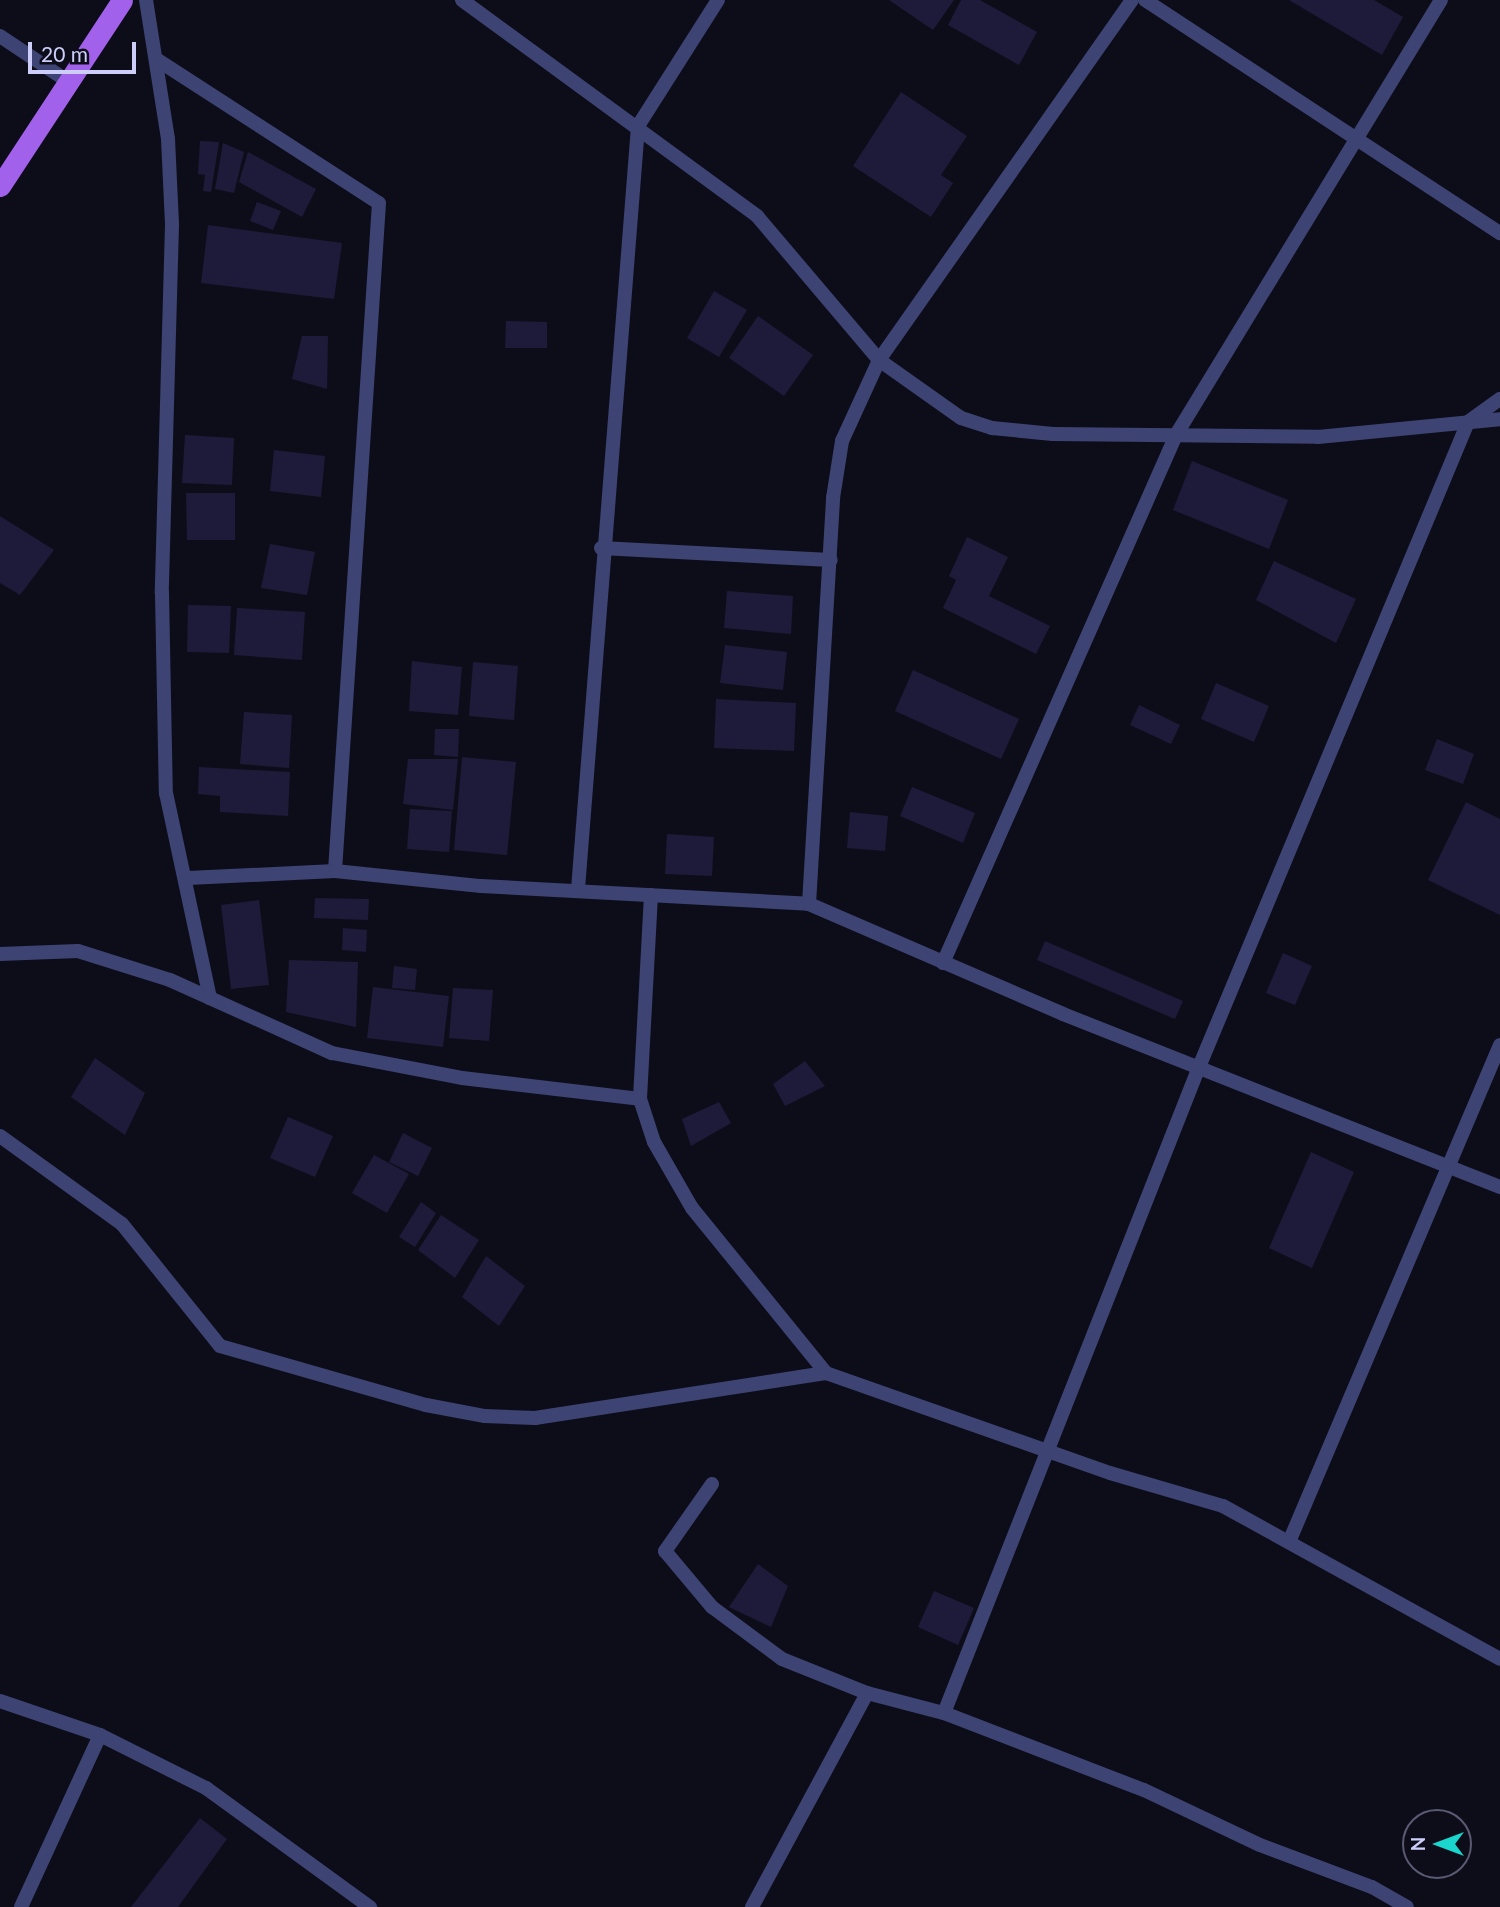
<!DOCTYPE html>
<style>
body{margin:0}
#map{position:relative;width:1500px;height:1907px;overflow:hidden;background:#0d0d1a;font-family:Lato,sans-serif}
div>[style]{position:absolute}
.building>*{inset:0;background:#1d1b39}
.street>*{height:14px;margin:-7px;padding:0 7px;transform-origin:7px;border-radius:7px;background:#3d4473}
.primary>*{height:21px;margin:-10.5px;padding:0 10.5px;transform-origin:10.5px;border-radius:10.5px;background:#a261eb}
span{translate:-50% -50%;white-space:nowrap;text-align:center;line-height:1.15;-webkit-text-stroke:5px #0d0d1a;paint-order:stroke}
.north{position:absolute;left:1402px;top:1809px;width:70px;height:70px;box-sizing:border-box;background:#0d0d1a;border:2px solid #595a73;border-radius:50%;rotate:270deg;font-size:19px;font-weight:700;line-height:28px;text-align:center;color:#cccef9}
.north::after{content:'';display:block;margin:auto;width:24px;height:32px;background:#1bd6cc;clip-path:polygon(50% 0,100% 100%,50% 72%,0 100%)}
.scale{position:absolute;left:28px;top:42px;width:108px;height:32px;box-sizing:border-box;border:4px solid #cccef9;border-top:0;padding-left:9px;font-size:21px;line-height:24px;white-space:nowrap;color:#cccef9;-webkit-text-stroke:5px #0d0d1a;paint-order:stroke}
</style>
<div id="map">
<div class="building">
<i style="clip-path:polygon(889px 0,954px 0,933px 30px)"></i>
<i style="clip-path:polygon(961px 0,980px 0,1037px 32px,1019px 65px,948px 25px)"></i>
<i style="clip-path:polygon(1289px 0,1374px 0,1403px 17px,1382px 55px)"></i>
<i style="clip-path:polygon(901px 92px,967px 136px,941px 175px,953px 183px,931px 217px,853px 166px)"></i>
<i style="clip-path:polygon(200px 141px,219px 142px,211px 192px,203px 191px,205px 175px,198px 174px)"></i>
<i style="clip-path:polygon(223px 143px,244px 152px,234px 193px,215px 189px)"></i>
<i style="clip-path:polygon(248px 152px,316px 189px,302px 217px,239px 182px)"></i>
<i style="clip-path:polygon(257px 202px,281px 211px,273px 230px,250px 221px)"></i>
<i style="clip-path:polygon(208px 225px,342px 243px,334px 299px,201px 283px)"></i>
<i style="clip-path:polygon(714px 291px,747px 310px,719px 357px,687px 338px)"></i>
<i style="clip-path:polygon(758px 316px,813px 355px,784px 396px,729px 358px)"></i>
<i style="clip-path:polygon(506px 321px,547px 322px,547px 348px,505px 348px)"></i>
<i style="clip-path:polygon(302px 336px,328px 336px,327px 389px,292px 379px)"></i>
<i style="clip-path:polygon(185px 435px,234px 438px,232px 485px,182px 483px)"></i>
<i style="clip-path:polygon(274px 450px,325px 456px,321px 497px,270px 491px)"></i>
<i style="clip-path:polygon(1192px 461px,1288px 500px,1269px 549px,1173px 510px)"></i>
<i style="clip-path:polygon(186px 493px,235px 493px,235px 540px,187px 540px)"></i>
<i style="clip-path:polygon(0 516px,54px 550px,20px 595px,0 583px)"></i>
<i style="clip-path:polygon(967px 537px,1008px 557px,989px 596px,1050px 626px,1036px 654px,943px 608px,956px 580px,949px 576px)"></i>
<i style="clip-path:polygon(270px 544px,315px 552px,307px 595px,261px 588px)"></i>
<i style="clip-path:polygon(1274px 561px,1356px 599px,1336px 643px,1256px 600px)"></i>
<i style="clip-path:polygon(727px 591px,793px 596px,791px 634px,724px 628px)"></i>
<i style="clip-path:polygon(188px 605px,231px 606px,229px 653px,187px 652px)"></i>
<i style="clip-path:polygon(237px 608px,305px 612px,302px 660px,234px 655px)"></i>
<i style="clip-path:polygon(725px 645px,787px 652px,783px 690px,720px 683px)"></i>
<i style="clip-path:polygon(412px 661px,462px 667px,458px 715px,409px 711px)"></i>
<i style="clip-path:polygon(473px 662px,518px 666px,514px 720px,469px 716px)"></i>
<i style="clip-path:polygon(913px 670px,1019px 719px,1001px 759px,895px 711px)"></i>
<i style="clip-path:polygon(1216px 683px,1269px 706px,1254px 742px,1201px 719px)"></i>
<i style="clip-path:polygon(716px 699px,796px 703px,794px 751px,714px 748px)"></i>
<i style="clip-path:polygon(1139px 705px,1180px 725px,1171px 744px,1130px 725px)"></i>
<i style="clip-path:polygon(244px 712px,292px 715px,289px 768px,240px 764px)"></i>
<i style="clip-path:polygon(435px 729px,459px 729px,458px 757px,434px 755px)"></i>
<i style="clip-path:polygon(1437px 739px,1474px 754px,1463px 784px,1425px 770px)"></i>
<i style="clip-path:polygon(462px 757px,516px 762px,507px 855px,454px 850px)"></i>
<i style="clip-path:polygon(408px 759px,458px 759px,453px 810px,403px 804px)"></i>
<i style="clip-path:polygon(199px 767px,290px 772px,288px 816px,220px 812px,220px 796px,198px 794px)"></i>
<i style="clip-path:polygon(912px 787px,975px 813px,963px 843px,900px 816px)"></i>
<i style="clip-path:polygon(1466px 802px,1500px 819px,1500px 915px,1428px 880px)"></i>
<i style="clip-path:polygon(410px 809px,452px 811px,449px 852px,407px 849px)"></i>
<i style="clip-path:polygon(850px 812px,888px 816px,885px 851px,847px 848px)"></i>
<i style="clip-path:polygon(667px 834px,714px 837px,712px 876px,665px 874px)"></i>
<i style="clip-path:polygon(315px 898px,369px 899px,368px 920px,314px 918px)"></i>
<i style="clip-path:polygon(259px 900px,269px 985px,231px 989px,221px 905px)"></i>
<i style="clip-path:polygon(343px 928px,367px 930px,366px 952px,342px 950px)"></i>
<i style="clip-path:polygon(1045px 941px,1183px 1001px,1175px 1019px,1037px 960px)"></i>
<i style="clip-path:polygon(1283px 953px,1312px 966px,1295px 1005px,1266px 993px)"></i>
<i style="clip-path:polygon(289px 960px,358px 962px,356px 1027px,286px 1012px)"></i>
<i style="clip-path:polygon(394px 966px,417px 969px,415px 990px,392px 988px)"></i>
<i style="clip-path:polygon(373px 987px,449px 996px,443px 1047px,367px 1038px)"></i>
<i style="clip-path:polygon(453px 988px,493px 990px,489px 1041px,449px 1038px)"></i>
<i style="clip-path:polygon(95px 1058px,145px 1093px,125px 1135px,71px 1097px)"></i>
<i style="clip-path:polygon(805px 1061px,825px 1086px,785px 1106px,773px 1084px)"></i>
<i style="clip-path:polygon(719px 1102px,731px 1123px,691px 1146px,682px 1119px)"></i>
<i style="clip-path:polygon(288px 1117px,333px 1136px,315px 1177px,270px 1158px)"></i>
<i style="clip-path:polygon(403px 1133px,432px 1148px,418px 1176px,389px 1162px)"></i>
<i style="clip-path:polygon(1311px 1152px,1354px 1172px,1312px 1268px,1269px 1248px)"></i>
<i style="clip-path:polygon(374px 1155px,409px 1174px,387px 1213px,352px 1193px)"></i>
<i style="clip-path:polygon(421px 1202px,436px 1213px,415px 1247px,399px 1237px)"></i>
<i style="clip-path:polygon(441px 1215px,479px 1240px,455px 1278px,418px 1250px)"></i>
<i style="clip-path:polygon(486px 1256px,525px 1286px,499px 1326px,462px 1297px)"></i>
<i style="clip-path:polygon(758px 1564px,788px 1586px,771px 1627px,729px 1607px)"></i>
<i style="clip-path:polygon(934px 1591px,974px 1608px,958px 1645px,918px 1627px)"></i>
<i style="clip-path:polygon(200px 1818px,227px 1839px,178px 1907px,131px 1907px)"></i>
</div>
<div class="street">
<i style="left:146px;top:0;width:141px;rotate:81deg"></i>
<i style="left:168px;top:139px;width:86px;rotate:87.3deg"></i>
<i style="left:172px;top:225px;width:368px;rotate:91.6deg"></i>
<i style="left:162px;top:593px;width:200px;rotate:88.9deg"></i>
<i style="left:166px;top:793px;width:210px;rotate:77.9deg"></i>
<i style="left:462px;top:0;width:366px;rotate:36.2deg"></i>
<i style="left:757px;top:216px;width:189px;rotate:49.7deg"></i>
<i style="left:879px;top:360px;width:100px;rotate:35.3deg"></i>
<i style="left:961px;top:418px;width:33px;rotate:18deg"></i>
<i style="left:992px;top:428px;width:61px;rotate:5.6deg"></i>
<i style="left:1053px;top:434px;width:265px;rotate:0.6deg"></i>
<i style="left:1318px;top:437px;width:183px;rotate:-5.6deg"></i>
<i style="left:1145px;top:0;width:425px;rotate:33.3deg"></i>
<i style="left:0;top:36px;width:83px;rotate:33.7deg"></i>
<i style="left:156px;top:59px;width:265px;rotate:32.9deg"></i>
<i style="left:379px;top:203px;width:669px;rotate:93.77deg"></i>
<i style="left:601px;top:548px;width:230px;rotate:3deg"></i>
<i style="left:188px;top:878px;width:147px;rotate:-2.7deg"></i>
<i style="left:335px;top:871px;width:147px;rotate:5.9deg"></i>
<i style="left:481px;top:886px;width:328px;rotate:3.1deg"></i>
<i style="left:809px;top:904px;width:277px;rotate:23.4deg"></i>
<i style="left:1063px;top:1014px;width:470px;rotate:21.6deg"></i>
<i style="left:578px;top:889px;width:765px;rotate:-85.5deg"></i>
<i style="left:638px;top:126px;width:149px;rotate:-57.6deg"></i>
<i style="left:651px;top:895px;width:204px;rotate:93.1deg"></i>
<i style="left:640px;top:1099px;width:45px;rotate:72deg"></i>
<i style="left:654px;top:1142px;width:76px;rotate:60.1deg"></i>
<i style="left:692px;top:1208px;width:213px;rotate:50.9deg"></i>
<i style="left:809px;top:904px;width:407px;rotate:-86.6deg"></i>
<i style="left:833px;top:498px;width:58px;rotate:-81deg"></i>
<i style="left:842px;top:441px;width:89px;rotate:-65.4deg"></i>
<i style="left:879px;top:360px;width:440px;rotate:-54.9deg"></i>
<i style="left:0;top:954px;width:78px;rotate:-2.2deg"></i>
<i style="left:78px;top:951px;width:96px;rotate:17.5deg"></i>
<i style="left:170px;top:980px;width:178px;rotate:24.3deg"></i>
<i style="left:332px;top:1053px;width:132px;rotate:10.9deg"></i>
<i style="left:462px;top:1078px;width:179px;rotate:6.7deg"></i>
<i style="left:943px;top:963px;width:577px;rotate:-66.19deg"></i>
<i style="left:1176px;top:435px;width:509px;rotate:-58.65deg"></i>
<i style="left:0;top:1136px;width:150px;rotate:35.8deg"></i>
<i style="left:122px;top:1224px;width:156px;rotate:51.2deg"></i>
<i style="left:220px;top:1346px;width:214px;rotate:16deg"></i>
<i style="left:426px;top:1405px;width:60px;rotate:10.6deg"></i>
<i style="left:485px;top:1416px;width:50px;rotate:2.3deg"></i>
<i style="left:535px;top:1418px;width:294px;rotate:-8.8deg"></i>
<i style="left:826px;top:1373px;width:301px;rotate:19.4deg"></i>
<i style="left:1110px;top:1473px;width:118px;rotate:16.3deg"></i>
<i style="left:1223px;top:1506px;width:316px;rotate:28.9deg"></i>
<i style="left:712px;top:1484px;width:82px;rotate:125deg"></i>
<i style="left:665px;top:1551px;width:73px;rotate:50deg"></i>
<i style="left:712px;top:1607px;width:87px;rotate:36.6deg"></i>
<i style="left:782px;top:1659px;width:92px;rotate:21.8deg"></i>
<i style="left:867px;top:1693px;width:80px;rotate:14.6deg"></i>
<i style="left:944px;top:1713px;width:214px;rotate:21.1deg"></i>
<i style="left:1144px;top:1790px;width:128px;rotate:25.4deg"></i>
<i style="left:1260px;top:1845px;width:120px;rotate:20.6deg"></i>
<i style="left:1372px;top:1887px;width:40px;rotate:29.7deg"></i>
<i style="left:1289px;top:1542px;width:540px;rotate:-67deg"></i>
<i style="left:0;top:1701px;width:106px;rotate:18.8deg"></i>
<i style="left:100px;top:1735px;width:119px;rotate:26.6deg"></i>
<i style="left:206px;top:1788px;width:203px;rotate:36deg"></i>
<i style="left:944px;top:1713px;width:695px;rotate:-68.46deg"></i>
<i style="left:1199px;top:1067px;width:699px;rotate:-67.36deg"></i>
<i style="left:1468px;top:422px;width:39px;rotate:-36deg"></i>
<i style="left:21px;top:1907px;width:189px;rotate:-65.3deg"></i>
<i style="left:752px;top:1907px;width:243px;rotate:-61.7deg"></i>
</div>
<div class="primary">
<i style="left:0;top:186px;width:222px;rotate:-56.7deg"></i>
</div>
<div class="north">N</div>
<div class="scale">20 m</div>
</div>
